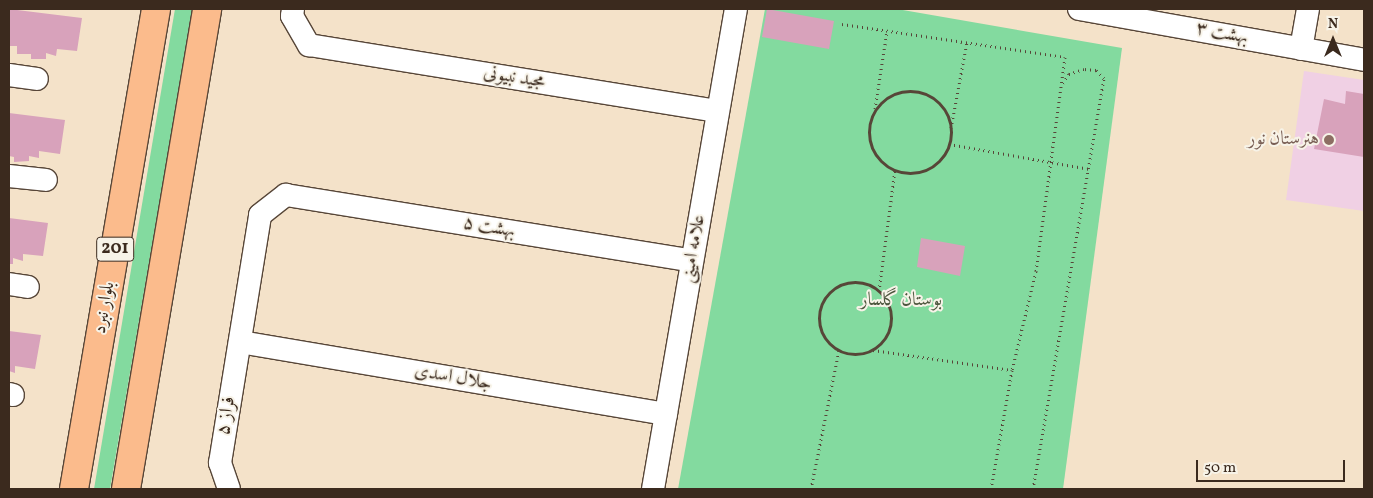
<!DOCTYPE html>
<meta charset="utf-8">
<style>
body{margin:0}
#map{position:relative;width:1373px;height:498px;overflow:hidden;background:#f4e2c9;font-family:Vollkorn,Amiri,serif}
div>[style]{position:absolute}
.built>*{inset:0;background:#f0d0e4}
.green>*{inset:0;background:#83da9f}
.building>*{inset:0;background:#d8a2bb}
.path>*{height:3px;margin-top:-1.5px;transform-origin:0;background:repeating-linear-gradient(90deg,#574638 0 1px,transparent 0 5px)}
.path>.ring{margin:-1.5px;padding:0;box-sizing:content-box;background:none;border:3px solid #574638;border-radius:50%}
.roads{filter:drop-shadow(1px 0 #574638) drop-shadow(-1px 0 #574638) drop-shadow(0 1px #574638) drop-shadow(0 -1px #574638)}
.minor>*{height:22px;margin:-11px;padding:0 11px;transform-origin:11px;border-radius:11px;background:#fff}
.major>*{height:28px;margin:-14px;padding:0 14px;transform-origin:14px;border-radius:14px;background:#fbbb8c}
.dots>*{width:14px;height:14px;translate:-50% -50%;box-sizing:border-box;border:2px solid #f7f3e8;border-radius:50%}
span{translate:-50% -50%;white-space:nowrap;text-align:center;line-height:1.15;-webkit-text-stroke:4px #f7f3e8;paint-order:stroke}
.shield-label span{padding:1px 4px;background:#f7f3e8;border:1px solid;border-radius:4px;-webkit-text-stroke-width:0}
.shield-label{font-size:18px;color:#3b2a1e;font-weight:700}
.street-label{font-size:19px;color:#3b2a1e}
.education-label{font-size:19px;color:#785e54}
.right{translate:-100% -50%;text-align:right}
.park-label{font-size:19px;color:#4d563e}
.frame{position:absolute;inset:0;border:10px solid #3b2a1e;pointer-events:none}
.north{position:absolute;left:1308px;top:15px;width:50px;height:50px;-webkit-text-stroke:4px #f7f3e8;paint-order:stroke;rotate:0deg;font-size:14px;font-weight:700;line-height:20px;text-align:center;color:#3b2a1e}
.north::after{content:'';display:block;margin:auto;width:18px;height:22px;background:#3b2a1e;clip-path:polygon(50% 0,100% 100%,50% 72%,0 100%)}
.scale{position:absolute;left:1196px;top:460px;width:149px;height:22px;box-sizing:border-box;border:2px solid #3b2a1e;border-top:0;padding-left:6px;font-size:15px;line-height:18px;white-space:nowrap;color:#3b2a1e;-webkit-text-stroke:4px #f7f3e8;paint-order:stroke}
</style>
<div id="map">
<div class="built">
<i style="clip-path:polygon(1304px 71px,1364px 80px,1364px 211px,1286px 200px)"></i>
</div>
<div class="green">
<i style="clip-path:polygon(175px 9px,192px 9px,163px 181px,110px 489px,94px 489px)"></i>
<i style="clip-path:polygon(765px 9px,897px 9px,1122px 48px,1063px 489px,678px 489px)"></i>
</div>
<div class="building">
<i style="clip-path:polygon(9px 9px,82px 18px,77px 51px,57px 49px,56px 56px,46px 53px,46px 59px,31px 59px,31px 54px,17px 54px,17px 46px,9px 46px)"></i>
<i style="clip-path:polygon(767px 9px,834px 21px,829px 49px,762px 37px)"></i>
<i style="clip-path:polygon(1346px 91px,1364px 94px,1364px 157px,1314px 149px,1324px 99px,1345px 104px)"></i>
<i style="clip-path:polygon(9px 113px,65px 120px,60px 154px,39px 151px,39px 158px,29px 156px,29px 161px,14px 162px,14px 157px,9px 156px)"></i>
<i style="clip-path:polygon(9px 218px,48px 223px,43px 256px,23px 254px,23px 261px,13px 258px,13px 264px,9px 264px)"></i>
<i style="clip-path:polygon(921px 238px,965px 246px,960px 276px,917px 267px)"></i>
<i style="clip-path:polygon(9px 331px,41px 335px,35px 369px,15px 366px,15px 373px,9px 371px)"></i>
</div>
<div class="path">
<i style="left:842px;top:24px;width:225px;rotate:8.4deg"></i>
<i style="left:1065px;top:57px;width:216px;rotate:97.7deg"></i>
<i style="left:1036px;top:271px;width:102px;rotate:103.6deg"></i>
<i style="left:1012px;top:370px;width:121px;rotate:100deg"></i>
<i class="ring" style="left:869px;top:91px;width:79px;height:79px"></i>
<i style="left:875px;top:109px;width:79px;rotate:-81.3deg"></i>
<i style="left:951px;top:128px;width:87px;rotate:-79.5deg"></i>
<i style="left:949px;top:144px;width:143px;rotate:10.1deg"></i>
<i class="ring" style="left:819px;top:282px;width:69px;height:69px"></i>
<i style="left:879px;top:291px;width:122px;rotate:-82.5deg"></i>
<i style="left:873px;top:350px;width:140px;rotate:8.2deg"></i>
<i style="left:811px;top:489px;width:142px;rotate:-78.6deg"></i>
<i style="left:1033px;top:489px;width:417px;rotate:-80.2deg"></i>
<i style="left:1104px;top:78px;width:11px;rotate:-135deg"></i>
<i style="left:1096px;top:70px;width:12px;rotate:-175deg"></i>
<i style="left:1084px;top:69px;width:16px;rotate:162deg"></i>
<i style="left:1069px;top:74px;width:14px;rotate:124deg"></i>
</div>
<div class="roads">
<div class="minor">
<i style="left:293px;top:9px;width:7px;rotate:98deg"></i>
<i style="left:292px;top:16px;width:34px;rotate:60deg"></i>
<i style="left:309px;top:45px;width:414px;rotate:9.2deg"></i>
<i style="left:1079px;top:9px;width:290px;rotate:10.1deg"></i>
<i style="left:1301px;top:49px;width:41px;rotate:-80.1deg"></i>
<i style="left:9px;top:75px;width:28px;rotate:8deg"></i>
<i style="left:9px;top:176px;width:37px;rotate:6deg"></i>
<i style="left:9px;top:284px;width:19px;rotate:9deg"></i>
<i style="left:240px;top:342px;width:432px;rotate:9.6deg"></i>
<i style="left:9px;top:394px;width:4px;rotate:14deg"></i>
<i style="left:229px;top:489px;width:28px;rotate:-109deg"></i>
<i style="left:220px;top:463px;width:251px;rotate:-80.8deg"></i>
<i style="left:260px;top:215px;width:33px;rotate:-38deg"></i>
<i style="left:286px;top:195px;width:411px;rotate:9.2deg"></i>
<i style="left:653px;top:489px;width:487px;rotate:-80.2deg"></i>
</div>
<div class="major">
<i style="left:74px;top:489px;width:487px;rotate:-80.3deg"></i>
<i style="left:126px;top:489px;width:487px;rotate:-80.4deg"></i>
</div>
</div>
<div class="dots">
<i style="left:1329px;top:140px;background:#8d6e63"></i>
</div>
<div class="shield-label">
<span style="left:115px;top:249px">201</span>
</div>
<div class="street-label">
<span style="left:1222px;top:34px;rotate:10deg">بهشت ۳</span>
<span style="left:514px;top:78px;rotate:9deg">مجید نبیونی</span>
<span style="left:489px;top:228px;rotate:9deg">بهشت ۵</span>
<span style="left:694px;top:249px;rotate:-80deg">علامه امینی</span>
<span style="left:105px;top:308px;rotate:-80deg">بلوار نبرد</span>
<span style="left:453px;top:378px;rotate:10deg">جلال اسدی</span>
<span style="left:227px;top:416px;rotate:-81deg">فراز ۵</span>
</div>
<div class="education-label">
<span class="right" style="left:1319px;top:140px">هنرستان نور</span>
</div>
<div class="park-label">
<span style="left:901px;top:301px">بوستان گلسار</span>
</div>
<div class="frame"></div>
<div class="north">N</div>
<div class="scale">50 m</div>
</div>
